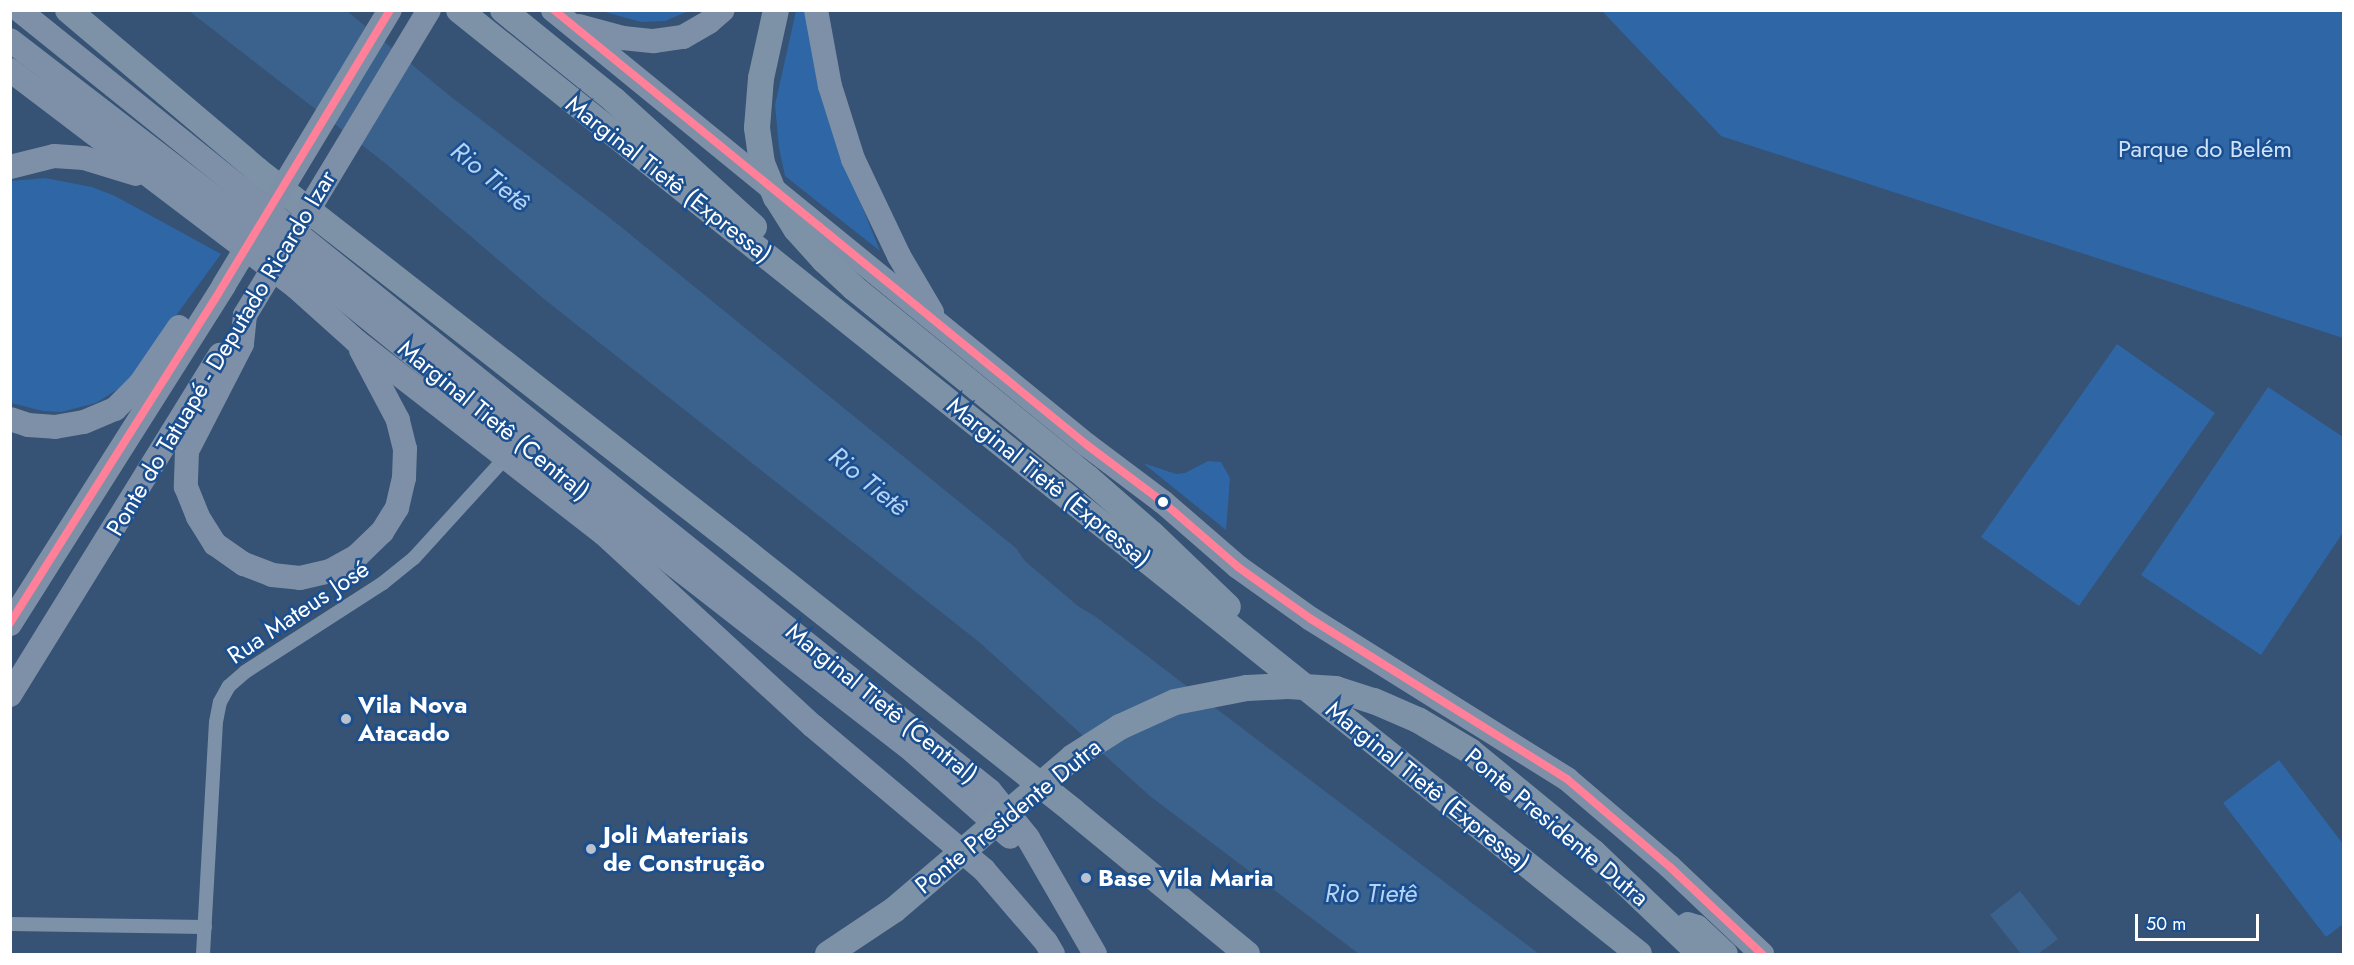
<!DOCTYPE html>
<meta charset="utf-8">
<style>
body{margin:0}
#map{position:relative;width:2354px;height:965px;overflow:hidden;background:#365274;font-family:Jost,sans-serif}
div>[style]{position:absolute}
.green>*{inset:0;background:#2f66a5}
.water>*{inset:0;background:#3b618d}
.minor>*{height:14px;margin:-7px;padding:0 7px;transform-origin:7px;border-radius:7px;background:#7d92a8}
.trunk>*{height:24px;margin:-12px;padding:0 12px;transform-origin:12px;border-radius:12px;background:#7e90a7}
.motorway>*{height:26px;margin:-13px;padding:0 13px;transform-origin:13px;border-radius:13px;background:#7e92a7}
.trunk-bridge>*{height:24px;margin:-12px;padding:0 12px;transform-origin:12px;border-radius:12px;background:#7e90a7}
.motorway-bridge>*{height:26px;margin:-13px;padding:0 13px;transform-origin:13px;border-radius:13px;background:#7e92a7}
.bus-1>*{height:8px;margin:-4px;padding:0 4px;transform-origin:4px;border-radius:4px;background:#ff8098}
.dots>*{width:16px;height:16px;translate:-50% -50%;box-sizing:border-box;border:3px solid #1b4f8f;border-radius:50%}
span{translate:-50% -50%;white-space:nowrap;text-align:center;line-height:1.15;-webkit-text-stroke:5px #1b4f8f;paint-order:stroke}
.park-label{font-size:24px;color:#cfe3fa}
.street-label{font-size:24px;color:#fff}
.poi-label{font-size:24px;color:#fff;font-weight:700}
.left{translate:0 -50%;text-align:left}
.water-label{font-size:26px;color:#b5d3f5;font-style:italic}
.frame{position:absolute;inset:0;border:12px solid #fff;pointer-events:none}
.scale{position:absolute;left:2135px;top:914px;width:124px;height:27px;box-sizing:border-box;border:3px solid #fff;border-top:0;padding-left:8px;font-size:18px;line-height:21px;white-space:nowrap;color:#fff;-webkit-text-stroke:4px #1b4f8f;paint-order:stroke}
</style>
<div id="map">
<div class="green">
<i style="clip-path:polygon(601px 11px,601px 10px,689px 11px,665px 21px,641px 22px)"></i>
<i style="clip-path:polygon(796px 11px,808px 11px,835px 139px,880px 251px,785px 176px,779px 148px,775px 105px)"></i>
<i style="clip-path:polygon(1602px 11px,2343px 11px,2343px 338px,1721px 136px)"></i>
<i style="clip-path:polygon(45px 178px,92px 187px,115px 196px,221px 254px,126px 384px,96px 403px,61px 412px,43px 411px,11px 403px,10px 181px)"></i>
<i style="clip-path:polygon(2117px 344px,2215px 413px,2079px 606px,1981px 537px)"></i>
<i style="clip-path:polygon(2268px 387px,2343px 437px,2344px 531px,2261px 655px,2141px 575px)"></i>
<i style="clip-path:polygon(1208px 461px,1221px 462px,1230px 478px,1226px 530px,1143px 463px,1176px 474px,1185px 473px)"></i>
<i style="clip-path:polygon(2279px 760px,2343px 844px,2343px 924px,2326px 937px,2223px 803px)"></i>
</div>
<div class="water">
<i style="clip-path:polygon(189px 11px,347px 11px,450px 96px,610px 218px,1016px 548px,1025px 561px,1078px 606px,1096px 617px,1539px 954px,1359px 954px,1151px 797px,979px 642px,544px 299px,385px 163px)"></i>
<i style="clip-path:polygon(2020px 891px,2058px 939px,2038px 954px,2021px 954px,1990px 915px)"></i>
</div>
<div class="minor">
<i style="left:10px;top:924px;width:195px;rotate:0.9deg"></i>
<i style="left:203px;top:954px;width:232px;rotate:-86.8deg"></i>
<i style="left:216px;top:722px;width:20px;rotate:-79deg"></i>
<i style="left:220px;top:702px;width:18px;rotate:-61deg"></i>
<i style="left:229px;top:686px;width:21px;rotate:-41deg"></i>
<i style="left:245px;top:672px;width:164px;rotate:-32.8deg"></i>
<i style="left:383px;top:583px;width:40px;rotate:-39deg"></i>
<i style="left:414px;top:558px;width:135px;rotate:-47.7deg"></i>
</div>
<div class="trunk">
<i style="left:19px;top:10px;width:1246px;rotate:38.81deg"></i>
<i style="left:990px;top:791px;width:60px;rotate:51deg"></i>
<i style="left:1028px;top:838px;width:134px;rotate:60deg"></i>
<i style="left:553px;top:10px;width:689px;rotate:39.17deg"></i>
<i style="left:1087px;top:445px;width:95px;rotate:36.9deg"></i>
<i style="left:1163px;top:502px;width:99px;rotate:40.9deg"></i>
<i style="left:1238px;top:567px;width:90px;rotate:35.5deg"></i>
<i style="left:1311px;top:619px;width:302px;rotate:32deg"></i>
<i style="left:1567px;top:779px;width:135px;rotate:40.5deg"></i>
<i style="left:1670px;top:867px;width:127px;rotate:43.4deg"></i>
<i style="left:816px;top:10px;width:77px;rotate:79.6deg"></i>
<i style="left:830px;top:86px;width:77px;rotate:72.5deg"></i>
<i style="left:853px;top:159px;width:107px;rotate:64.6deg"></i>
<i style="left:899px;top:256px;width:65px;rotate:59.5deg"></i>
<i style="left:579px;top:26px;width:46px;rotate:15.3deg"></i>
<i style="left:623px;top:38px;width:31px;rotate:6deg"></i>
<i style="left:654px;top:41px;width:29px;rotate:-8deg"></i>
<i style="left:683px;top:37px;width:30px;rotate:-30deg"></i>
<i style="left:709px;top:22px;width:18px;rotate:-41deg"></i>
<i style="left:10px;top:40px;width:377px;rotate:37.6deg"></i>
<i style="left:309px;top:270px;width:395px;rotate:39.1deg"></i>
<i style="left:615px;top:519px;width:379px;rotate:37.9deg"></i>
<i style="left:914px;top:752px;width:128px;rotate:41.5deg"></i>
<i style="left:10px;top:70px;width:359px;rotate:37.2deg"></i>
<i style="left:296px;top:287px;width:81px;rotate:42deg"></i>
<i style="left:356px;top:341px;width:314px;rotate:37.9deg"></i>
<i style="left:604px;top:534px;width:284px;rotate:42.6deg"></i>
<i style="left:813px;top:726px;width:224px;rotate:40.1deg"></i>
<i style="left:984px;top:870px;width:95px;rotate:49.3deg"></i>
<i style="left:1046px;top:942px;width:14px;rotate:60deg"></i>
<i style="left:10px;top:167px;width:45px;rotate:-14deg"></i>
<i style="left:54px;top:156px;width:30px;rotate:4deg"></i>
<i style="left:84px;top:158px;width:54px;rotate:17.1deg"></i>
<i style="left:245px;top:315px;width:29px;rotate:96deg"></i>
<i style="left:242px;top:344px;width:120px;rotate:117.2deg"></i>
<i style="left:187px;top:451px;width:36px;rotate:92deg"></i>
<i style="left:186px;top:487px;width:32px;rotate:68deg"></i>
<i style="left:198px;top:517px;width:32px;rotate:58deg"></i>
<i style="left:215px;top:544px;width:35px;rotate:35deg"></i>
<i style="left:244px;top:564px;width:30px;rotate:21deg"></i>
<i style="left:272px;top:575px;width:28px;rotate:6deg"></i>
<i style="left:300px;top:578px;width:31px;rotate:-13deg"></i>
<i style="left:330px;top:571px;width:31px;rotate:-29deg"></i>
<i style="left:357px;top:556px;width:35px;rotate:-44deg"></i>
<i style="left:382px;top:532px;width:28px;rotate:-58deg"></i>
<i style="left:397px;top:508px;width:31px;rotate:-77deg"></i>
<i style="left:404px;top:478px;width:29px;rotate:-88deg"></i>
<i style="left:405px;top:449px;width:30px;rotate:-104deg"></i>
<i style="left:398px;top:420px;width:79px;rotate:-117.9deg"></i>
<i style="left:10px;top:419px;width:19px;rotate:18deg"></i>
<i style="left:28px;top:425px;width:27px;rotate:4deg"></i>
<i style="left:55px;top:427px;width:29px;rotate:-10deg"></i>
<i style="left:84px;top:422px;width:34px;rotate:-23deg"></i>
<i style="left:115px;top:409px;width:35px;rotate:-45deg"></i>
<i style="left:140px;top:384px;width:69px;rotate:-55.6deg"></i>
<i style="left:10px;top:624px;width:401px;rotate:-57.7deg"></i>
<i style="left:10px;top:695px;width:400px;rotate:-58.3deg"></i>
</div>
<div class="motorway">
<i style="left:68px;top:10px;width:248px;rotate:40.2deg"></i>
<i style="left:257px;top:170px;width:611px;rotate:37.96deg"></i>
<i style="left:739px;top:546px;width:426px;rotate:38.4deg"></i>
<i style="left:1073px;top:811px;width:225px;rotate:39.4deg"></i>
<i style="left:459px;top:10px;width:1511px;rotate:38.66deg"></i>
<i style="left:503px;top:10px;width:143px;rotate:39deg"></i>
<i style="left:614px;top:100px;width:189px;rotate:42.2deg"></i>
<i style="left:1088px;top:478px;width:85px;rotate:41.2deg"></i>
<i style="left:1152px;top:534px;width:105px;rotate:43.8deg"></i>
<i style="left:1593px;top:852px;width:148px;rotate:43.6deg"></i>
<i style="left:1688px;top:925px;width:9px;rotate:18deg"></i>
<i style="left:1697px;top:928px;width:38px;rotate:43deg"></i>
</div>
<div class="trunk-bridge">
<i style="left:224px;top:285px;width:321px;rotate:-58.9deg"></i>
<i style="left:245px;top:315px;width:356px;rotate:-58.9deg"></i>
</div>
<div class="motorway-bridge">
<i style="left:776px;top:10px;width:70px;rotate:102.4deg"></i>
<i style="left:761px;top:78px;width:50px;rotate:94.6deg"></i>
<i style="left:757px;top:128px;width:35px;rotate:82deg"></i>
<i style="left:762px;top:163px;width:37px;rotate:68deg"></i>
<i style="left:776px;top:197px;width:38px;rotate:58deg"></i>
<i style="left:796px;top:229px;width:42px;rotate:47.9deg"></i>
<i style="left:824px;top:260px;width:41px;rotate:43deg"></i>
<i style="left:854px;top:288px;width:301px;rotate:39.1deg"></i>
<i style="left:828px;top:954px;width:79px;rotate:-33.7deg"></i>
<i style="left:894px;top:910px;width:235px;rotate:-40.5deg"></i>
<i style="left:1073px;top:757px;width:56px;rotate:-32.6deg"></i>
<i style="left:1120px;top:727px;width:60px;rotate:-24.4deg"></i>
<i style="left:1175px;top:702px;width:73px;rotate:-11deg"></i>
<i style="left:1247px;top:688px;width:41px;rotate:-2.8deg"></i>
<i style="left:1288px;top:686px;width:48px;rotate:3.6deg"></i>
<i style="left:1336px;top:689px;width:40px;rotate:18deg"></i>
<i style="left:1374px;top:701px;width:48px;rotate:23.4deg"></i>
<i style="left:1418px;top:720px;width:61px;rotate:30.8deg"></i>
<i style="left:1470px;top:751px;width:159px;rotate:39.4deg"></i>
</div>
<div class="bus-1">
<i style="left:554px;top:10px;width:688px;rotate:39.22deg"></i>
<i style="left:1087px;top:445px;width:95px;rotate:36.9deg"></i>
<i style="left:1163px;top:502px;width:99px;rotate:40.9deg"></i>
<i style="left:1238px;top:567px;width:90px;rotate:35.5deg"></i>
<i style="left:1311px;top:619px;width:302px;rotate:32deg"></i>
<i style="left:1567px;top:779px;width:135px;rotate:40.5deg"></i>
<i style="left:1670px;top:867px;width:127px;rotate:43.4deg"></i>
<i style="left:10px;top:623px;width:383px;rotate:-57.7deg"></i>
<i style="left:215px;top:299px;width:338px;rotate:-58.8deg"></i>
</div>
<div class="dots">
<i style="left:1163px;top:502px;background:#fff"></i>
<i style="left:346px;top:719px;background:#b9c2ce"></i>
<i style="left:591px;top:849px;background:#b9c2ce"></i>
<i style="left:1086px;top:878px;background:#b9c2ce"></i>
</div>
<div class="park-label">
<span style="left:2205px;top:149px">Parque do Belém</span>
</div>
<div class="street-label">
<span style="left:669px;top:179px;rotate:38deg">Marginal Tietê (Expressa)</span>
<span style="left:221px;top:353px;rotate:-59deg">Ponte do Tatuapé - Deputado Ricardo Izar</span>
<span style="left:494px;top:420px;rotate:39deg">Marginal Tietê (Central)</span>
<span style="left:1049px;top:482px;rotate:39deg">Marginal Tietê (Expressa)</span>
<span style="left:298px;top:612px;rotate:-34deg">Rua Mateus José</span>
<span style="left:882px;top:703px;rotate:39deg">Marginal Tietê (Central)</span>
<span style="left:1428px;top:786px;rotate:39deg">Marginal Tietê (Expressa)</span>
<span style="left:1008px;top:816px;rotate:-39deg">Ponte Presidente Dutra</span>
<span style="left:1557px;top:827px;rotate:40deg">Ponte Presidente Dutra</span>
</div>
<div class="poi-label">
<span class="left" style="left:358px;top:719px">Vila Nova<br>Atacado</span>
<span class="left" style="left:603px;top:849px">Joli Materiais<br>de Construção</span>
<span class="left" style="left:1098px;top:878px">Base Vila Maria</span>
</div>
<div class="water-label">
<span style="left:490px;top:177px;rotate:39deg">Rio Tietê</span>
<span style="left:868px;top:482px;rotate:39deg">Rio Tietê</span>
<span style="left:1371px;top:894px">Rio Tietê</span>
</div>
<div class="frame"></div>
<div class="scale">50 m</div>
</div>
